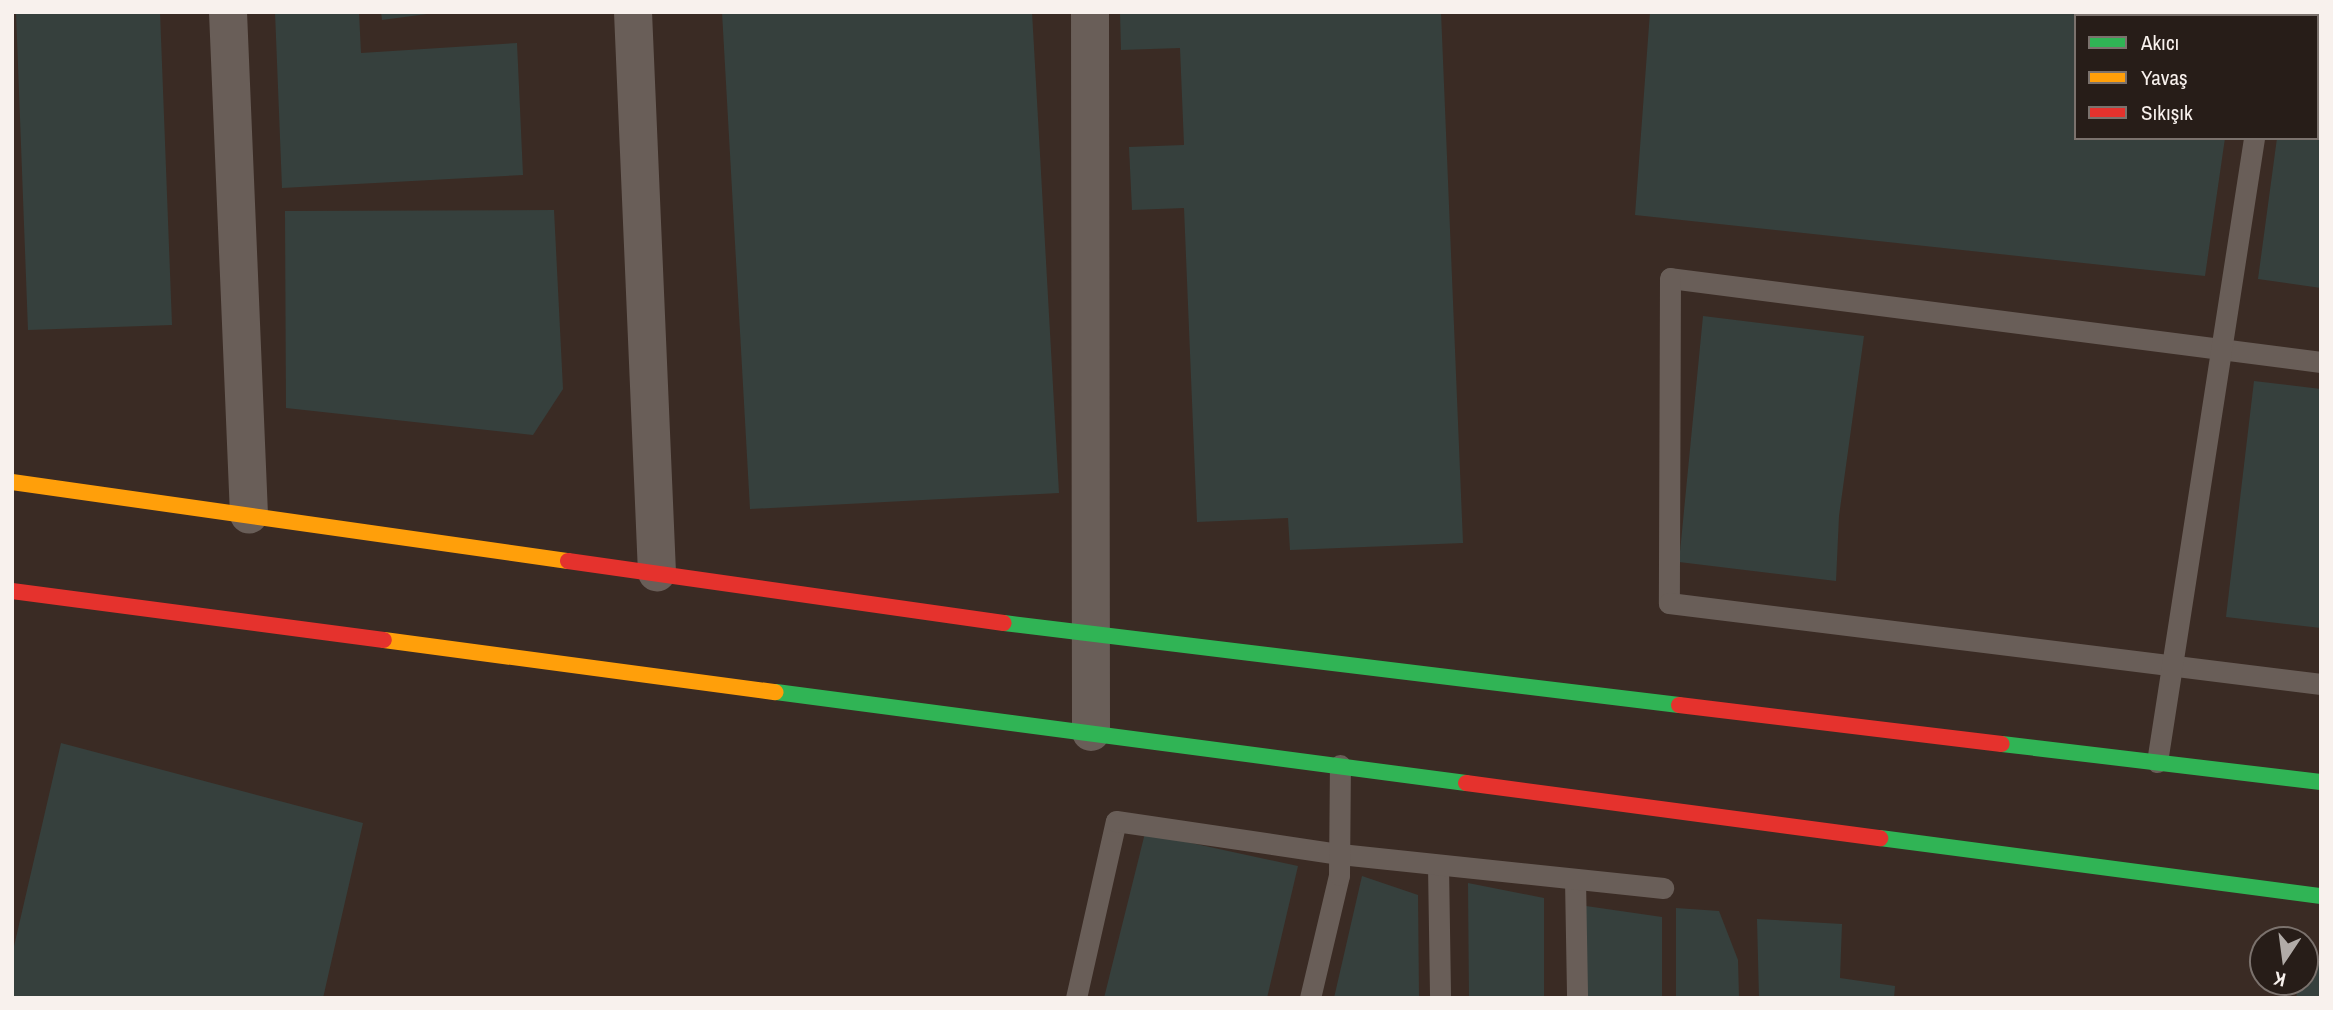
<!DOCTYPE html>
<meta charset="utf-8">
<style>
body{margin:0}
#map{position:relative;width:2333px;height:1010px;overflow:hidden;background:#2e2824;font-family:"Archivo Narrow",sans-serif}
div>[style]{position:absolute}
.built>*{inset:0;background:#3a2b24}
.building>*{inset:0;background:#36403d}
.lane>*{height:21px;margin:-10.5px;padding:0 10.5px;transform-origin:10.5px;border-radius:10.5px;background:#695e58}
.street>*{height:38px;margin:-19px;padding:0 19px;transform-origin:19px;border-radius:19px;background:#695e58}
.fast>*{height:16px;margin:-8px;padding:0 8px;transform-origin:8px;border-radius:8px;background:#30b455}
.slow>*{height:16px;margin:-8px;padding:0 8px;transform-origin:8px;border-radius:8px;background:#ff9f0a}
.jam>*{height:16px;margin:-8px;padding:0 8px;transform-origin:8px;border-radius:8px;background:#e5322d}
span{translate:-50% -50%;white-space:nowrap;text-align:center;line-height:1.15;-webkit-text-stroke:6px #271d18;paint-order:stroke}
.frame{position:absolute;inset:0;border:14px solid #f8f1ed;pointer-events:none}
.legend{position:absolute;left:2074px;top:14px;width:245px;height:126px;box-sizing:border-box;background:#271d18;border:2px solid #7b726d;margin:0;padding:9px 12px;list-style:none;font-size:21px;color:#f8f1ed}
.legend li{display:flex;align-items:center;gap:14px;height:35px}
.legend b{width:35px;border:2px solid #7b726d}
.north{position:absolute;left:2249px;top:926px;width:70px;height:70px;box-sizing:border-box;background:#271d18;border:2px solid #7b726d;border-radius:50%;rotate:193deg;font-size:19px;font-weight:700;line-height:28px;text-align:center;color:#f8f1ed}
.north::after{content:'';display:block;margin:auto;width:24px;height:32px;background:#b1aba7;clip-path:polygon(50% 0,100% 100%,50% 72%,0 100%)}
</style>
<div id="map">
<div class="built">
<i style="clip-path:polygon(evenodd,12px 12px,2321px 12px,2321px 998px,12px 998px,12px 12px,2076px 16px,2317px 16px,2317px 138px,2076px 138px,2076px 16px,12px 12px,2263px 940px,2305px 940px,2305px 982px,2263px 982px,2263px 940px)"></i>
</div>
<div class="building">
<i style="clip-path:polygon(16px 12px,160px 12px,172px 325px,28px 330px)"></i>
<i style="clip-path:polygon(275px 12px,359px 12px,361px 53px,517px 43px,523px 175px,282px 188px)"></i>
<i style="clip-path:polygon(381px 12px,427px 12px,427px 14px,382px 20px)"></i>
<i style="clip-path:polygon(722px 12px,1032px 12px,1059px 493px,750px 509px)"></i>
<i style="clip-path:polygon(1120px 12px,1441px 12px,1463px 543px,1290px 550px,1288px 518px,1197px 522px,1184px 208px,1132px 210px,1129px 147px,1184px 145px,1180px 48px,1121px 50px)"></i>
<i style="clip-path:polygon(1650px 12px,2150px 14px,2076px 16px,2076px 138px,2225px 138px,2205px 276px,1635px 215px)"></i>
<i style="clip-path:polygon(2317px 27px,2321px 27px,2321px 288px,2258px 279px,2277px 138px,2317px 138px)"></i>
<i style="clip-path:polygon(554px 210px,563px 389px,533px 435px,286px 408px,285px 211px)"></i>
<i style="clip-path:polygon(1703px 316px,1864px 336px,1839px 516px,1836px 581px,1679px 562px)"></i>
<i style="clip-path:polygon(2254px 381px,2321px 389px,2321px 628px,2226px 617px)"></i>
<i style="clip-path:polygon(61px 743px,363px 823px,323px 998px,12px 998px,12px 955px)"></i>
<i style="clip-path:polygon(1145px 833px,1298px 866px,1267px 998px,1104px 998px)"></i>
<i style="clip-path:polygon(1362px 876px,1418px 895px,1419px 998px,1334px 998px)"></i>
<i style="clip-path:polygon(1468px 883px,1544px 898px,1544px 998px,1469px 998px)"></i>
<i style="clip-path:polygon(1586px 906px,1662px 917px,1662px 998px,1586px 998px)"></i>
<i style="clip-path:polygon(1676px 908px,1719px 911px,1738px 960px,1739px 998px,1676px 998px)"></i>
<i style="clip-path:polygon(1757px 919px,1842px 924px,1840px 978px,1895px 986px,1894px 998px,1759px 998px)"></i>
<i style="clip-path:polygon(2305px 959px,2321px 961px,2321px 998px,2296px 998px,2299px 982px,2305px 982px)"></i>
</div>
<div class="lane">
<i style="left:2273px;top:16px;width:4px;rotate:-90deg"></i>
<i style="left:2321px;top:362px;width:656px;rotate:-172.65deg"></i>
<i style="left:1670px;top:278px;width:325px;rotate:90.2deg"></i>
<i style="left:1669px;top:603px;width:657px;rotate:7.08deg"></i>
<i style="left:2157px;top:762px;width:631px;rotate:-81.16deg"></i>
<i style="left:1438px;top:865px;width:133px;rotate:89.1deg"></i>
<i style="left:1575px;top:879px;width:119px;rotate:89deg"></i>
<i style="left:1076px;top:998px;width:181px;rotate:-77.3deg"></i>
<i style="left:1116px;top:821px;width:226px;rotate:8.4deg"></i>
<i style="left:1340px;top:854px;width:325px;rotate:6deg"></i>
<i style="left:1310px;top:998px;width:126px;rotate:-76.7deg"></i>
<i style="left:1339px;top:875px;width:110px;rotate:-89.5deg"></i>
</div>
<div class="street">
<i style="left:228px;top:12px;width:503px;rotate:87.61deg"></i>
<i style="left:633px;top:12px;width:561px;rotate:87.55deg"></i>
<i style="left:1090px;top:12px;width:720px;rotate:89.92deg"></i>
</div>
<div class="fast">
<i style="left:1004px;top:623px;width:680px;rotate:6.93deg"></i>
<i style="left:776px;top:692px;width:696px;rotate:7.51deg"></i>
<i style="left:2002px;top:744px;width:321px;rotate:6.8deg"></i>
<i style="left:1880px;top:838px;width:445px;rotate:7.5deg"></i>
</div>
<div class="slow">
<i style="left:12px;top:482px;width:562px;rotate:8.09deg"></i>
<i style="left:384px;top:640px;width:395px;rotate:7.6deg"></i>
</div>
<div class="jam">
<i style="left:568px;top:561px;width:440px;rotate:8.1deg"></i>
<i style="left:12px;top:591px;width:375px;rotate:7.5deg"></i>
<i style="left:1679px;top:705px;width:325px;rotate:6.9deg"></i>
<i style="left:1466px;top:783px;width:418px;rotate:7.6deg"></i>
</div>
<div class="frame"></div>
<ul class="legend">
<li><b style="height:9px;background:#30b455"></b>Akıcı</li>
<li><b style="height:9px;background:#ff9f0a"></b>Yavaş</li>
<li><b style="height:9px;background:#e5322d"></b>Sıkışık</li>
</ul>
<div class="north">K</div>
</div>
